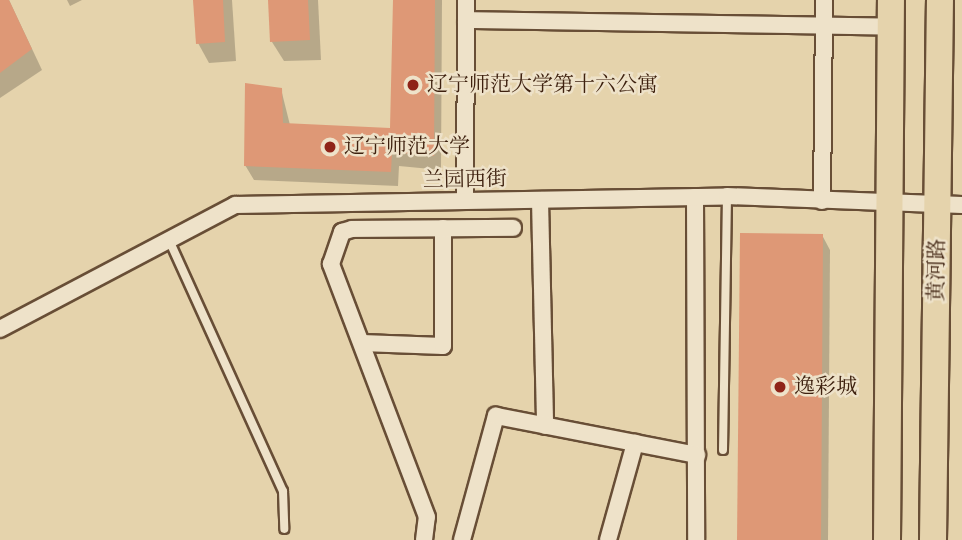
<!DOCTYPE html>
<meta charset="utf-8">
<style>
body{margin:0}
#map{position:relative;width:962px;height:540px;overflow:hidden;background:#e5d3ac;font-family:"Libre Bodoni","Noto Serif SC",serif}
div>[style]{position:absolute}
.shadow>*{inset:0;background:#0003}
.building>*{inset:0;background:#de9876}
.roads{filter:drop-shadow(2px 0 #684e36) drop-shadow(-2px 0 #684e36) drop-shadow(0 2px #684e36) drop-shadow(0 -2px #684e36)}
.service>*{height:8px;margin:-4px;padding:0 4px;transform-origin:4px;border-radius:4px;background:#eee2c9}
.minor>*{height:16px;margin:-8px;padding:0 8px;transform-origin:8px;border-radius:8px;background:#eee2c9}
.primary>*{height:26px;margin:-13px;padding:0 13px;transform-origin:13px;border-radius:13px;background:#e5d3ac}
.dots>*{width:19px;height:19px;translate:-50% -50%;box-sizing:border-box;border:4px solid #eee2c9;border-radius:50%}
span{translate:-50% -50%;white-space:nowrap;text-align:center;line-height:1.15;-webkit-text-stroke:5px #eee2c9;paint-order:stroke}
.poi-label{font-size:21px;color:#3e210f}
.left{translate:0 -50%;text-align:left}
.street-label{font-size:21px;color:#3e210f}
</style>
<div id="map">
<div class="shadow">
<i style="clip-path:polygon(0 0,9px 0,42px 70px,0 98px)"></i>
<i style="clip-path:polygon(67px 0,82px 0,70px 6px)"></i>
<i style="clip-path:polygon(195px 0,232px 0,236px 61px,209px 63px,198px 43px)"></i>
<i style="clip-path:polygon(270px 0,318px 0,321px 60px,284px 61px,272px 42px)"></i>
<i style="clip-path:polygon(395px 0,442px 0,441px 170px,399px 166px,398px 186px,254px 180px,245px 165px,281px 89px,290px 125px,392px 129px)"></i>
<i style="clip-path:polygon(822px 235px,830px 250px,828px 540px,739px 540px)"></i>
</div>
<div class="building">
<i style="clip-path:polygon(0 0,9px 0,32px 49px,0 73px)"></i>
<i style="clip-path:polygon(193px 0,223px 0,225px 42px,196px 44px)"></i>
<i style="clip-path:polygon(268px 0,308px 0,310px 40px,270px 42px)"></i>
<i style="clip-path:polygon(393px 0,435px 0,434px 156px,392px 152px,391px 172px,244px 166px,245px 83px,282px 88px,283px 123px,390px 128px)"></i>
<i style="clip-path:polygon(740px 233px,823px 234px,821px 540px,737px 540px)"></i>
</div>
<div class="roads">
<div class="service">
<i style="left:169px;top:240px;width:276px;rotate:65.6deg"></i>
<i style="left:283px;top:491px;width:38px;rotate:88deg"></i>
<i style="left:723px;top:450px;width:254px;rotate:-89.1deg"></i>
</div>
<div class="minor">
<i style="left:466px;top:20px;width:424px;rotate:0.9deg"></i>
<i style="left:695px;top:197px;width:343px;rotate:89.8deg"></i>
<i style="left:540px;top:200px;width:226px;rotate:88.7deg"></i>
<i style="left:465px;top:201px;width:201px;rotate:-89.7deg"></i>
<i style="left:822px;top:201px;width:201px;rotate:-89.4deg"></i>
<i style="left:0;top:329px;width:266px;rotate:-27.8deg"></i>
<i style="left:235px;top:205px;width:492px;rotate:-1deg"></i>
<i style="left:727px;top:196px;width:235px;rotate:2.2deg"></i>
<i style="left:362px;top:343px;width:81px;rotate:2.1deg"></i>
<i style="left:443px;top:346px;width:118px;rotate:-90deg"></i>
<i style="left:424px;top:540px;width:23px;rotate:-83deg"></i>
<i style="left:427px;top:517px;width:271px;rotate:-110.8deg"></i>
<i style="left:331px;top:264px;width:34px;rotate:-71deg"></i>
<i style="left:342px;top:232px;width:10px;rotate:-17deg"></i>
<i style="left:352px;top:229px;width:161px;rotate:-0.4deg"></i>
<i style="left:462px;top:540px;width:129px;rotate:-74.7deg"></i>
<i style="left:496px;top:416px;width:205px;rotate:11deg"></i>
<i style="left:608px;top:540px;width:101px;rotate:-74.4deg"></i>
</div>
<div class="primary">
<i style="left:887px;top:540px;width:540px;rotate:-89.58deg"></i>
<i style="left:933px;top:540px;width:540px;rotate:-89.26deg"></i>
</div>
</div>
<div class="dots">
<i style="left:413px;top:85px;background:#8f2418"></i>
<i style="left:330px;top:147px;background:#8f2418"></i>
<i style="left:780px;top:387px;background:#8f2418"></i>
</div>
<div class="poi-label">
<span class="left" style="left:427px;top:85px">辽宁师范大学第十六公寓</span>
<span class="left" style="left:344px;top:147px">辽宁师范大学</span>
<span class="left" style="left:794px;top:387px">逸彩城</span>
</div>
<div class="street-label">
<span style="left:465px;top:180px;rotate:-1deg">兰园西街</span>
<span style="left:937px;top:270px;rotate:-89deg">黄河路</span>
</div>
</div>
